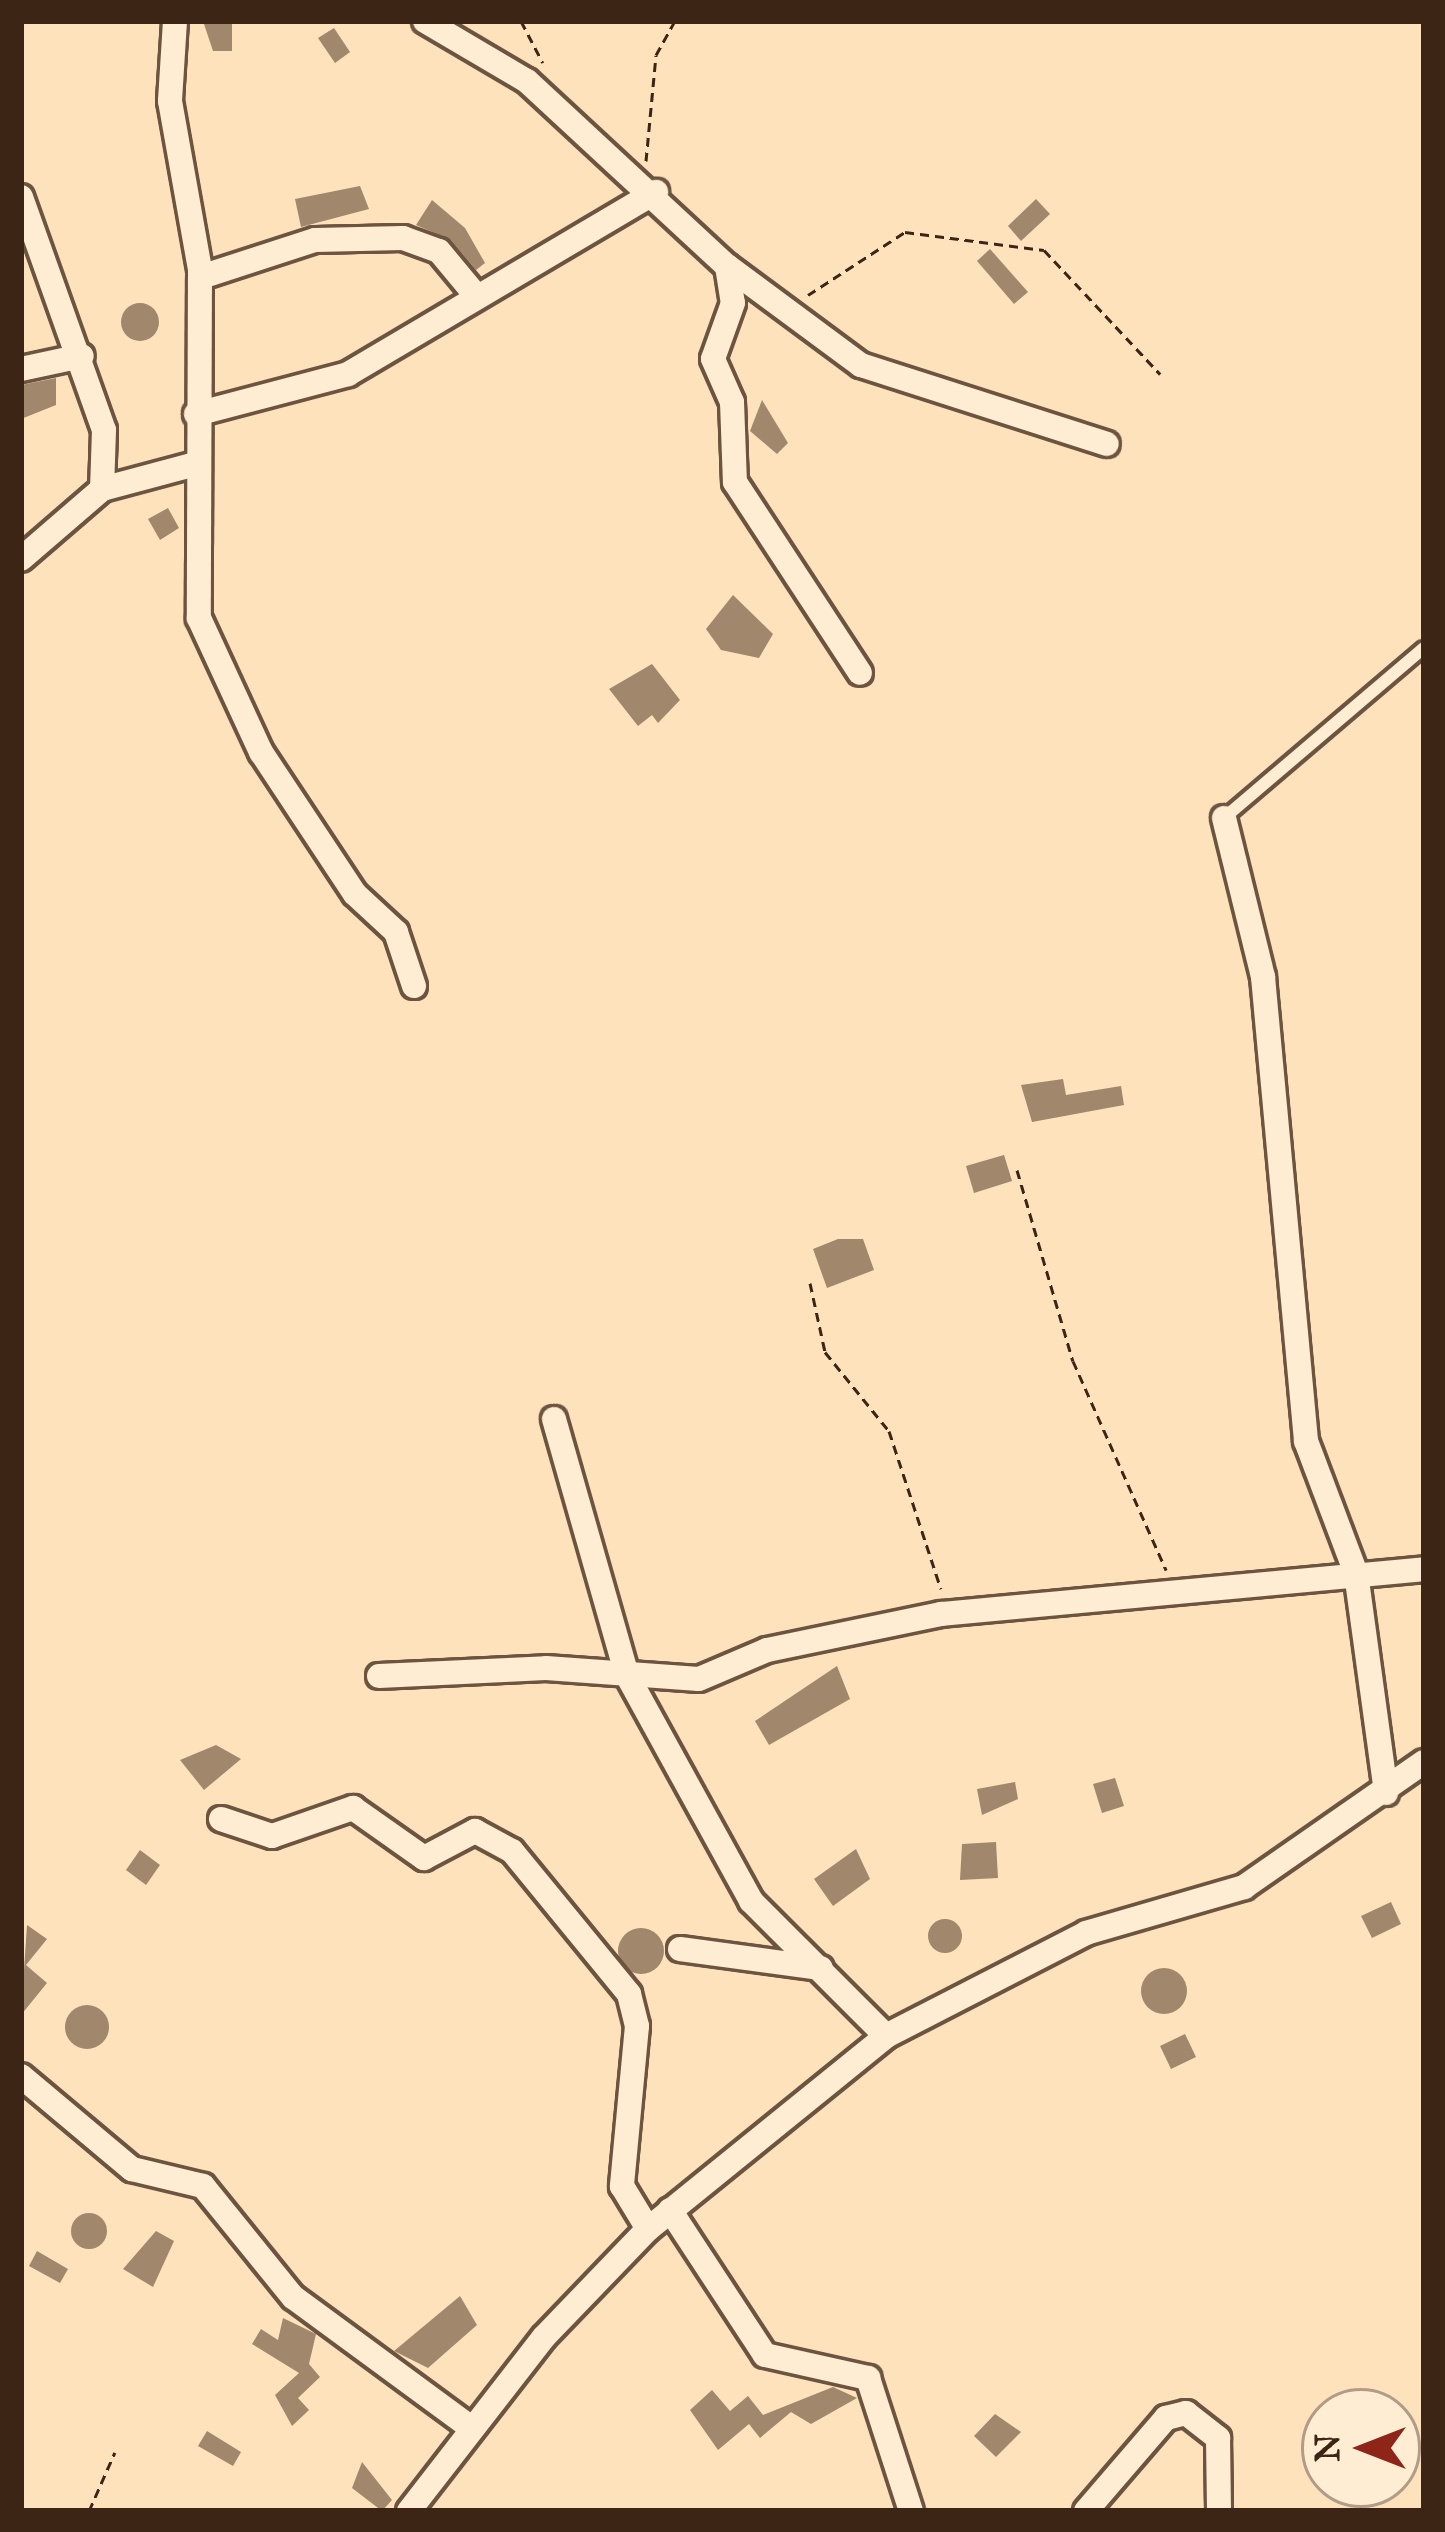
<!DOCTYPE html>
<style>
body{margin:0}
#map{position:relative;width:1445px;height:2532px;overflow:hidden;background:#fde2bc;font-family:"IM FELL Great Primer",serif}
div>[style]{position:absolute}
.building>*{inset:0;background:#a1876c}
.round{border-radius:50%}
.path>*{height:3px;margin-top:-1.5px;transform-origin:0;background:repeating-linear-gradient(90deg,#3d2516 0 9px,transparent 0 15px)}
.roads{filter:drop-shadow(3px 0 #6d5440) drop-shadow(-3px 0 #6d5440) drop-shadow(0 3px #6d5440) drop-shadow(0 -3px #6d5440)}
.lane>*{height:12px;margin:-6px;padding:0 6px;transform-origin:6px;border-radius:6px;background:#feecd3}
.street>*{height:24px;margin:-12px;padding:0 12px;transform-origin:12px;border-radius:12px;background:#feecd3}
span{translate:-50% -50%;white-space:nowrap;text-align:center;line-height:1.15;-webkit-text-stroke:10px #feecd3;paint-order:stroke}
.frame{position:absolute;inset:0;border:24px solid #3d2516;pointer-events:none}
.north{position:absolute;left:1301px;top:2388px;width:120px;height:120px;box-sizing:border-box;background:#feecd3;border:3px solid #b19c87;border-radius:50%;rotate:270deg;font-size:33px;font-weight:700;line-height:48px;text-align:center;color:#3d2516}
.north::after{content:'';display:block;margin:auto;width:42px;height:54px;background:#8f2418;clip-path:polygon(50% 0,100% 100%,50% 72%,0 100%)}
</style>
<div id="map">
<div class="building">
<i style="clip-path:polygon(203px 21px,232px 21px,232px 51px,213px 51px)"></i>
<i style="clip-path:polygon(334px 28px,350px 52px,335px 63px,318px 38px)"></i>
<i style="clip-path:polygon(360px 186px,369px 209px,301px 227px,295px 199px)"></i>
<i style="clip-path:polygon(1036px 199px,1050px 214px,1021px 241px,1008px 226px)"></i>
<i style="clip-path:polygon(432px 200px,465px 228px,485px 263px,476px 270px,451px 240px,416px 225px)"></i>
<i style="clip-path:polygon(990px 249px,1028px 292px,1014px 304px,977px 261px)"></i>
<i class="round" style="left:121px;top:303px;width:38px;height:38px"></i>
<i style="clip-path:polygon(56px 378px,56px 405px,21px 419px,21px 385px)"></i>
<i style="clip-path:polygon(762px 400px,788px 443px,777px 454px,750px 431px)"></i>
<i style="clip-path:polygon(168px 508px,179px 528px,160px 540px,148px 519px)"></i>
<i style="clip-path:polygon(733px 595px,773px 634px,759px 658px,721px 650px,706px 629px)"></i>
<i style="clip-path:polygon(652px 664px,680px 700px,658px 723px,652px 715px,638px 726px,609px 689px)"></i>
<i style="clip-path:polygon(1063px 1079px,1066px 1095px,1121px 1086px,1124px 1105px,1032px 1122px,1021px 1085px)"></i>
<i style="clip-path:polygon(1004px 1155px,1012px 1181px,974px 1193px,966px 1166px)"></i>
<i style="clip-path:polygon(838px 1239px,863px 1239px,874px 1270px,827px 1288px,813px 1249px)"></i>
<i style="clip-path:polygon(837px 1666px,850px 1699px,769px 1745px,755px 1721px)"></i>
<i style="clip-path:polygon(216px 1745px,241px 1759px,204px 1790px,180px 1760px)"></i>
<i style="clip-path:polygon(1115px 1778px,1124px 1806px,1102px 1813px,1093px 1784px)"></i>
<i style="clip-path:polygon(1015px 1782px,1018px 1799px,982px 1815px,977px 1789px)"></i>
<i style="clip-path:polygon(996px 1842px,998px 1878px,960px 1880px,962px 1844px)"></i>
<i style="clip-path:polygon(856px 1849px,870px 1879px,833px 1906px,814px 1879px)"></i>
<i style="clip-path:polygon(140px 1850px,160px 1865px,146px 1885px,126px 1870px)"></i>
<i style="clip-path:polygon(1391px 1902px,1401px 1924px,1372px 1938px,1361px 1916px)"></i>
<i class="round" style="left:928px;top:1919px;width:34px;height:34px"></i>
<i style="clip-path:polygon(27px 1925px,47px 1939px,26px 1965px,47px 1983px,21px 2015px)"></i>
<i class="round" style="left:618px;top:1928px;width:46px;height:46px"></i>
<i class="round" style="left:1141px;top:1968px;width:46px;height:46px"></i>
<i class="round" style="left:65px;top:2005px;width:44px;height:44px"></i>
<i style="clip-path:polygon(1185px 2034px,1196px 2057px,1171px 2069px,1160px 2046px)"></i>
<i class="round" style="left:71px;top:2213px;width:36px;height:36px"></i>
<i style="clip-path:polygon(156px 2231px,174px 2241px,153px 2287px,123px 2269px)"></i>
<i style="clip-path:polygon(37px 2251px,68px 2269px,60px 2283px,29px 2266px)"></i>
<i style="clip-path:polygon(460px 2296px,477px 2325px,428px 2368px,394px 2351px)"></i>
<i style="clip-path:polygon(283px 2318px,316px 2334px,309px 2364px,320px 2377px,298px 2398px,309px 2410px,292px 2426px,275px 2395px,299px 2373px,252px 2344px,261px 2329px,278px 2340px)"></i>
<i style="clip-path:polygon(833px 2387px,857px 2398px,811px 2424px,791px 2412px,760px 2438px,749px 2424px,718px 2450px,690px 2410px,712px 2390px,730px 2411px,748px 2396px,763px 2415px)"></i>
<i style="clip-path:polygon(995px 2414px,1021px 2432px,996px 2457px,974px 2436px)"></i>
<i style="clip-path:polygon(207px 2431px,241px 2452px,233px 2466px,198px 2446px)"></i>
<i style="clip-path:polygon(362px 2462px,392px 2500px,382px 2511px,352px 2488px)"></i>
</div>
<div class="path">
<i style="left:521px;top:21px;width:47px;rotate:62.4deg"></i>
<i style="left:646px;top:161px;width:106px;rotate:-84.6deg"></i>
<i style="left:656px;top:55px;width:39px;rotate:-61deg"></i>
<i style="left:808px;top:295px;width:116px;rotate:-33deg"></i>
<i style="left:905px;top:232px;width:140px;rotate:7.4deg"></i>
<i style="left:1044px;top:250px;width:170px;rotate:46.9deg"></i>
<i style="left:1017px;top:1170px;width:199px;rotate:73.7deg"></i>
<i style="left:1073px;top:1361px;width:229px;rotate:66deg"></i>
<i style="left:810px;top:1283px;width:71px;rotate:77.7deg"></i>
<i style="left:825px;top:1352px;width:102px;rotate:51deg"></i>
<i style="left:889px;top:1431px;width:166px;rotate:71.8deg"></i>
<i style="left:89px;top:2511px;width:64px;rotate:-66.2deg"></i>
</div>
<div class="roads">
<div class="lane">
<i style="left:1224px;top:818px;width:262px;rotate:-40.4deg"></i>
</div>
<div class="street">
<i style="left:175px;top:21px;width:80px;rotate:93.6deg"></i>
<i style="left:170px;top:101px;width:171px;rotate:79.9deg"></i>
<i style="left:200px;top:269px;width:349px;rotate:90.2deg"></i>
<i style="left:199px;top:618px;width:148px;rotate:65.2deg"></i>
<i style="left:261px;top:752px;width:170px;rotate:56.5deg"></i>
<i style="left:355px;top:894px;width:56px;rotate:42.8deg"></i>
<i style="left:396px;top:932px;width:57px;rotate:71.6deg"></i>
<i style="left:425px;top:21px;width:118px;rotate:30.5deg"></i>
<i style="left:527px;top:81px;width:272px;rotate:42.8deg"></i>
<i style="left:727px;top:266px;width:167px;rotate:36.5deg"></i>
<i style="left:861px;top:365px;width:258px;rotate:17.8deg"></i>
<i style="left:21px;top:197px;width:247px;rotate:70.4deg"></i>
<i style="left:104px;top:430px;width:59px;rotate:91.9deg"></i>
<i style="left:727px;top:266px;width:37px;rotate:81deg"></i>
<i style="left:733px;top:303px;width:59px;rotate:109.7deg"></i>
<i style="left:713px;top:359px;width:47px;rotate:66.2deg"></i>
<i style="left:732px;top:402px;width:80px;rotate:87.9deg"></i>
<i style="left:735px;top:482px;width:228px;rotate:56.8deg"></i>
<i style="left:201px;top:277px;width:120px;rotate:-18deg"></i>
<i style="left:315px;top:240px;width:88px;rotate:-1.3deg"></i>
<i style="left:403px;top:238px;width:38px;rotate:20deg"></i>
<i style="left:439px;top:251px;width:53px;rotate:50.3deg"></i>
<i style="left:21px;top:369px;width:62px;rotate:-12deg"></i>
<i style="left:196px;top:414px;width:157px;rotate:-14.7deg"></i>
<i style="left:348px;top:374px;width:358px;rotate:-30.6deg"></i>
<i style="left:21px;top:559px;width:107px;rotate:-40.8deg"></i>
<i style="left:102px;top:489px;width:96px;rotate:-15deg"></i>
<i style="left:1224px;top:818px;width:164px;rotate:76.2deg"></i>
<i style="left:1263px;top:977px;width:466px;rotate:84.7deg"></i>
<i style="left:1306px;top:1441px;width:141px;rotate:69.3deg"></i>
<i style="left:1356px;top:1573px;width:222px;rotate:82.2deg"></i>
<i style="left:554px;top:1419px;width:266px;rotate:74.1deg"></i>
<i style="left:627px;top:1675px;width:258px;rotate:61.2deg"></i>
<i style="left:751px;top:1901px;width:191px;rotate:45deg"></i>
<i style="left:379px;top:1676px;width:167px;rotate:-2.7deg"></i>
<i style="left:546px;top:1668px;width:153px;rotate:4.1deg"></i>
<i style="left:699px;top:1679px;width:74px;rotate:-23.1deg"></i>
<i style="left:767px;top:1650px;width:178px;rotate:-11.7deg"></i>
<i style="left:941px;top:1614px;width:485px;rotate:-5.3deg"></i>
<i style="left:221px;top:1819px;width:54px;rotate:18.4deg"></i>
<i style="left:272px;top:1836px;width:86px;rotate:-19.1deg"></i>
<i style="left:353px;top:1808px;width:87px;rotate:35.2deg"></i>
<i style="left:424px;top:1858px;width:58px;rotate:-27.9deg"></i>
<i style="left:475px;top:1831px;width:42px;rotate:28.4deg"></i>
<i style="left:512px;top:1851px;width:185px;rotate:50.7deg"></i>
<i style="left:629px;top:1994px;width:33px;rotate:76deg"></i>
<i style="left:637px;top:2026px;width:161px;rotate:95.4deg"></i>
<i style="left:622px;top:2186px;width:50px;rotate:58.8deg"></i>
<i style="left:680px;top:1949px;width:142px;rotate:7.7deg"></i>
<i style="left:21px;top:2076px;width:145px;rotate:40deg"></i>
<i style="left:132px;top:2169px;width:73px;rotate:13.5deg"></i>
<i style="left:203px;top:2186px;width:143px;rotate:51deg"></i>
<i style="left:293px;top:2297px;width:220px;rotate:36.3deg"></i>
<i style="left:670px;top:2210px;width:173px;rotate:56.8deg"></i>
<i style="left:765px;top:2355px;width:106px;rotate:12.6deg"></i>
<i style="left:868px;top:2378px;width:140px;rotate:72.1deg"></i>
<i style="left:409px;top:2511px;width:220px;rotate:-52.2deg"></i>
<i style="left:544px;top:2337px;width:150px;rotate:-46.1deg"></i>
<i style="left:648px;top:2229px;width:306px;rotate:-39deg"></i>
<i style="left:886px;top:2036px;width:225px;rotate:-27.2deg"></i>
<i style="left:1086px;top:1933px;width:165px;rotate:-16.2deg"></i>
<i style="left:1244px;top:1887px;width:219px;rotate:-34.8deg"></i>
<i style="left:1086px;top:2511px;width:123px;rotate:-49.3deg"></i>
<i style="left:1166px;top:2418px;width:21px;rotate:-14deg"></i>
<i style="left:1186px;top:2413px;width:41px;rotate:38deg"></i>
<i style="left:1218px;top:2438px;width:73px;rotate:89.2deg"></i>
</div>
</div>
<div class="frame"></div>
<div class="north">N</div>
</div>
